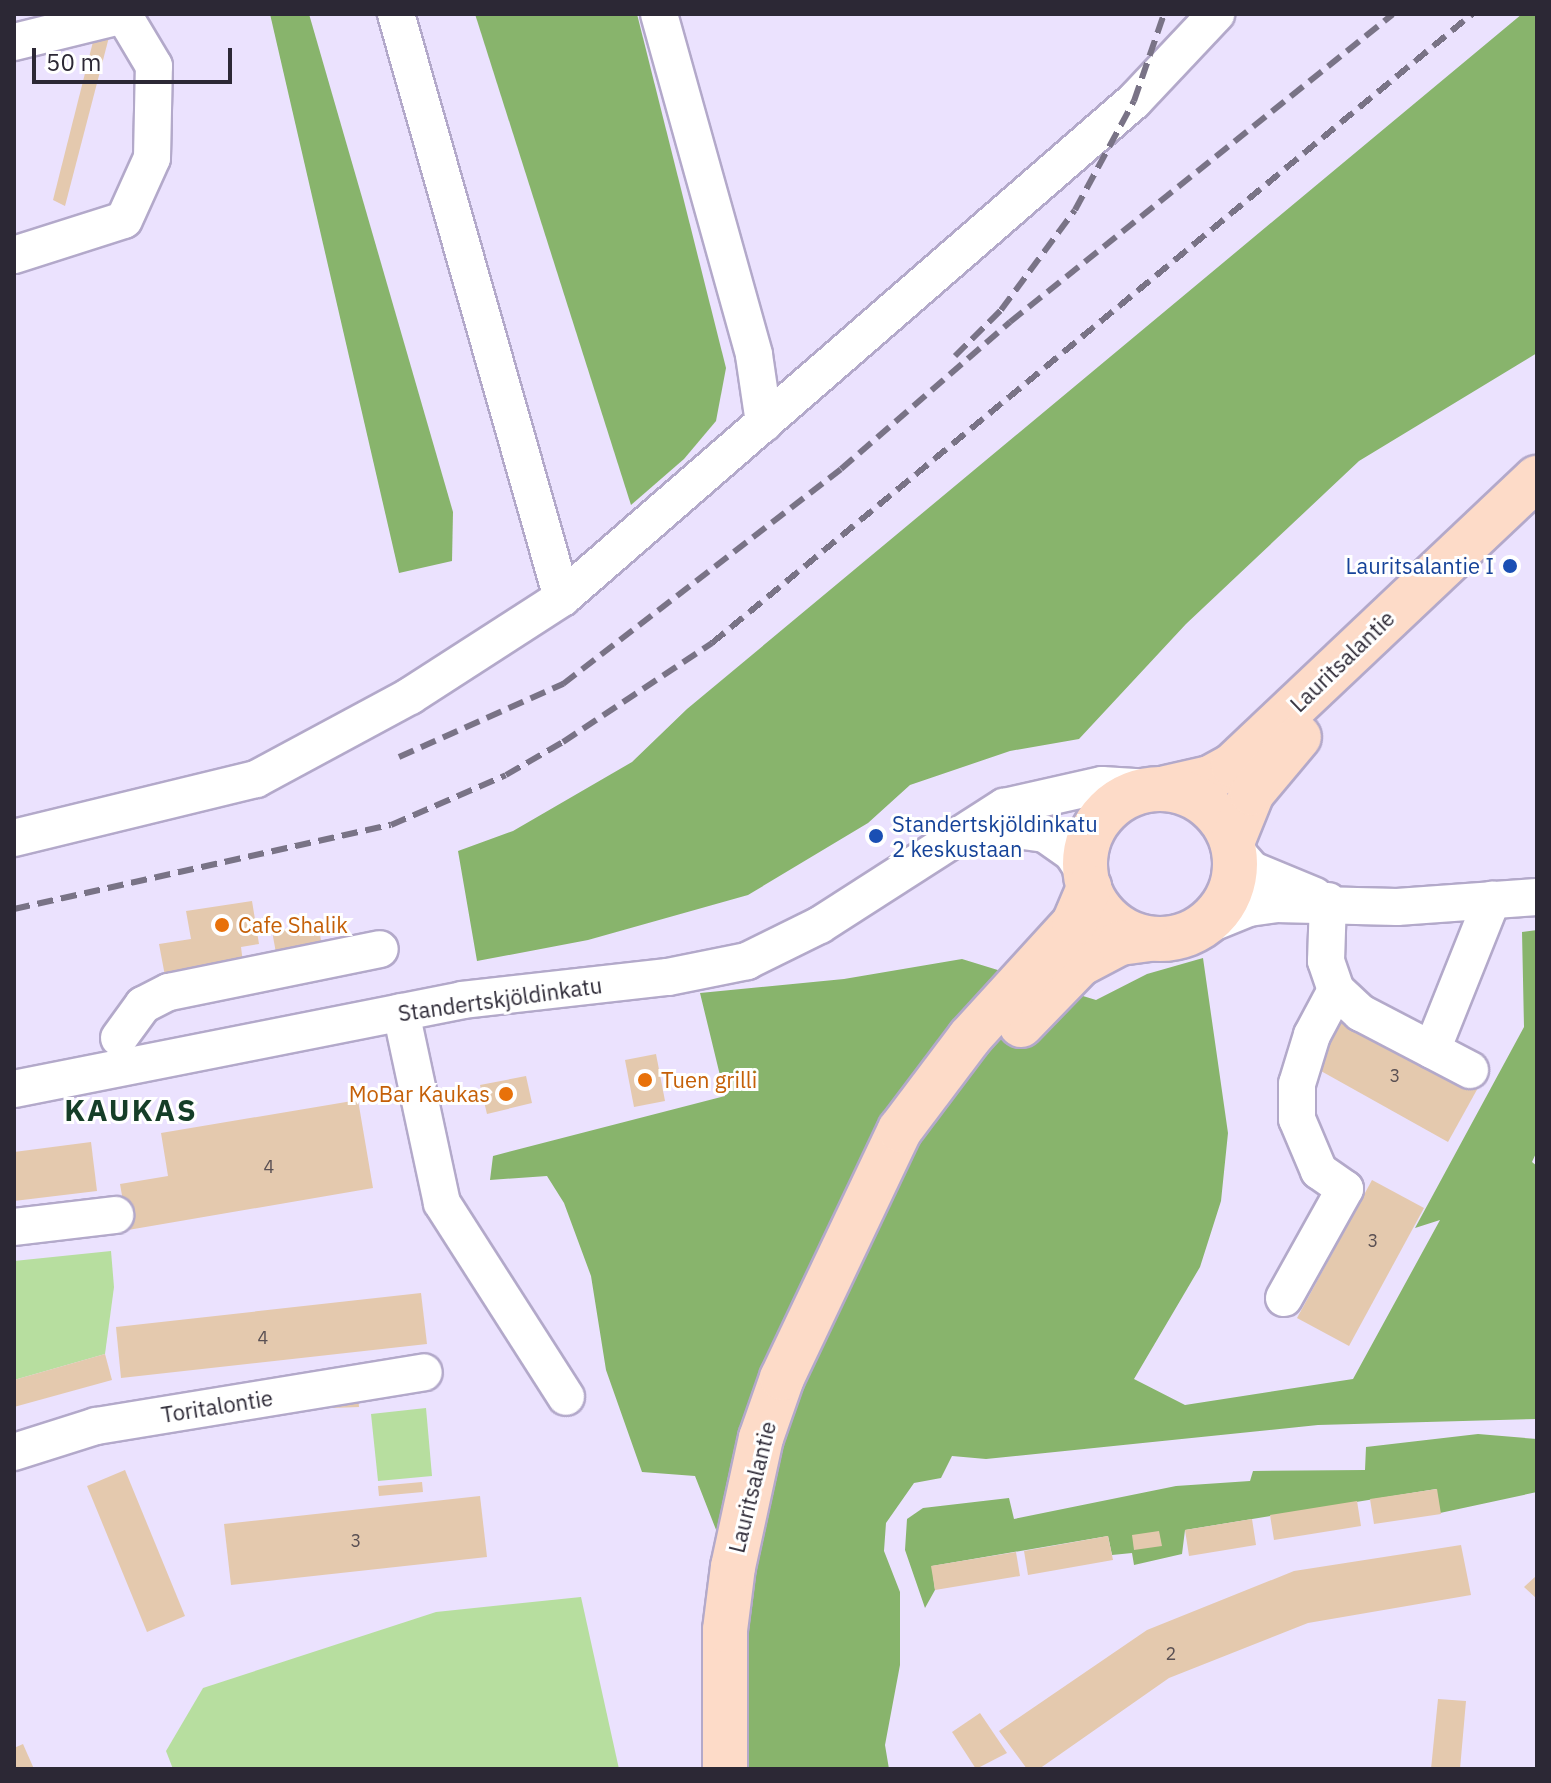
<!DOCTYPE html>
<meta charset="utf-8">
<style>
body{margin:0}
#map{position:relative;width:1551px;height:1783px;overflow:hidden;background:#ebe2fe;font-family:"IBM Plex Sans",sans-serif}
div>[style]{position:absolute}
.green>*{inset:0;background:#b7de9f}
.forest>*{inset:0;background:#88b46c}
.building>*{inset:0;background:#e4c9ae}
.roads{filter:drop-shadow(2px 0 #b3a9ca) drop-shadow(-2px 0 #b3a9ca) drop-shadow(0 2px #b3a9ca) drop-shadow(0 -2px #b3a9ca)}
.minor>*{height:36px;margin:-18px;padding:0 18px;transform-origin:18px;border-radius:18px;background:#fff}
.major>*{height:44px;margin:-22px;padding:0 22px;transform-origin:22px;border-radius:22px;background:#fddbc8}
.major>.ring{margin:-22px;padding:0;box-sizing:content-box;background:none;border:44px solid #fddbc8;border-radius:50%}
.rail>*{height:6px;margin-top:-3px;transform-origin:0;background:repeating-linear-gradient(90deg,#797386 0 16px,transparent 0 24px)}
.dots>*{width:22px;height:22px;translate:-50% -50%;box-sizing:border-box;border:4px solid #fff;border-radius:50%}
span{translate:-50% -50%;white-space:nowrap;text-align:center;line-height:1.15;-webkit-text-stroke:6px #fff;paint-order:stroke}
.number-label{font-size:18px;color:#5a5053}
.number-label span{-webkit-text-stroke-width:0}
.transit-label{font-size:22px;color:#164399}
.right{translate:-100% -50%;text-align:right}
.left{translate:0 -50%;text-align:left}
.street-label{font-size:22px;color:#2c2835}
.food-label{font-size:22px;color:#c56008}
.district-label{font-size:30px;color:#153e28;font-weight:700;letter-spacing:2px}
.frame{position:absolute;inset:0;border:16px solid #2c2835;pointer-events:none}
.scale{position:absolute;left:32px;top:48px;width:200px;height:36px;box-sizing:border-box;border:4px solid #2c2835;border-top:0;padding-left:10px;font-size:24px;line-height:28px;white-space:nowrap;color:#2c2835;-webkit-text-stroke:6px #fff;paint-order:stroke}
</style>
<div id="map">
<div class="green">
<i style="clip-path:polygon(111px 1251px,114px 1287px,105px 1354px,14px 1380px,14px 1261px)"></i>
<i style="clip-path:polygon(426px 1408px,432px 1476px,378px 1481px,371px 1414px)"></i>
<i style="clip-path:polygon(581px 1597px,619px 1769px,173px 1769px,166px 1751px,203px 1688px,436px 1612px)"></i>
</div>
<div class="forest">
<i style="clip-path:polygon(270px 14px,309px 14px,453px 512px,452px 561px,399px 573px)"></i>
<i style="clip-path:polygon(475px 14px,637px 14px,726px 368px,716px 421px,684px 459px,631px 505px)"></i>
<i style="clip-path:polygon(1522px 14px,1537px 14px,1537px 353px,1359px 461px,1186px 624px,1079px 739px,1010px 751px,910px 785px,868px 823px,748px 895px,588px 940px,477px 961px,458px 851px,513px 831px,632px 762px,687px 709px)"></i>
<i style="clip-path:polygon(1537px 930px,1537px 1151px,1532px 1162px,1537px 1166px,1537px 1419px,1318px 1425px,986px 1459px,952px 1456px,941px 1478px,914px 1483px,886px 1523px,884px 1551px,900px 1592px,900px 1665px,885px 1745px,889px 1769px,743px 1769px,747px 1609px,695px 1476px,642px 1472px,606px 1370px,591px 1276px,564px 1203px,547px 1176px,490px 1180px,493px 1156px,725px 1096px,700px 993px,844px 979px,962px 959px,1096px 1000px,1147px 974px,1203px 958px,1228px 1133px,1221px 1201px,1200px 1267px,1134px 1379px,1185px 1405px,1353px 1379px,1440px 1220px,1415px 1228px,1524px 1027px,1522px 932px)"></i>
<i style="clip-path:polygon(1478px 1434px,1537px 1439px,1537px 1492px,1440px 1513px,1436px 1489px,1185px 1530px,1182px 1554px,1134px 1565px,1132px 1553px,1112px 1555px,1108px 1536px,932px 1566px,935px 1590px,925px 1608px,905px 1550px,907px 1519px,923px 1508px,1009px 1498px,1014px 1519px,1176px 1486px,1250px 1481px,1253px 1471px,1365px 1470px,1366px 1447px)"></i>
</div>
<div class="building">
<i style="clip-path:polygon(100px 14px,115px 14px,65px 206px,53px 200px)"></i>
<i style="clip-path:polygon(252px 901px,259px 944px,241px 947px,243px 963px,165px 976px,159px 944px,191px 939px,186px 911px)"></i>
<i style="clip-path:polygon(318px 924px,328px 978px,282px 986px,272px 931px)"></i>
<i style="clip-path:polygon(1343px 1010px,1479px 1086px,1448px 1142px,1312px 1066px)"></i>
<i style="clip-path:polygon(656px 1054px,665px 1101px,634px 1107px,625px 1060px)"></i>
<i style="clip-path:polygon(526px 1076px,532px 1103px,487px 1114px,480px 1085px)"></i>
<i style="clip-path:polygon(358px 1100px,373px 1188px,128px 1230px,120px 1184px,168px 1176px,161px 1133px)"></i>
<i style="clip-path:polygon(91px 1142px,97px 1191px,14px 1201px,14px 1152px)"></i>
<i style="clip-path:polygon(1372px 1180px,1424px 1208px,1349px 1346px,1297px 1318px)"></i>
<i style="clip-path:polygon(421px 1293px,427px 1344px,121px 1378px,116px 1327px)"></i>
<i style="clip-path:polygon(105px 1354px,112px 1380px,14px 1407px,14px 1380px)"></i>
<i style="clip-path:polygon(358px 1395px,359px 1407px,333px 1408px,332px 1397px)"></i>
<i style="clip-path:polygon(125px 1470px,185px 1616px,147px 1632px,87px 1486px)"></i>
<i style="clip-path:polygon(422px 1482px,423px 1492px,379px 1496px,378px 1486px)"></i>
<i style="clip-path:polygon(1437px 1489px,1441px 1514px,1374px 1524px,1370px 1499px)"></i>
<i style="clip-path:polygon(480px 1496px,487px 1557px,231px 1585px,224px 1524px)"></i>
<i style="clip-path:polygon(1357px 1501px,1361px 1526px,1274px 1540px,1270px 1515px)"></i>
<i style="clip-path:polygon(1252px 1519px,1256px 1545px,1189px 1556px,1185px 1530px)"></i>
<i style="clip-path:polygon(1159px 1531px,1162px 1546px,1134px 1550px,1132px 1535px)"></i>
<i style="clip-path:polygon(1108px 1536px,1113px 1560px,1028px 1575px,1024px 1551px)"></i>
<i style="clip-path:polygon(1461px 1545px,1471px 1595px,1308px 1623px,1169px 1678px,1039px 1769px,1027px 1769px,999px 1731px,1147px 1630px,1294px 1571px)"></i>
<i style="clip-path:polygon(1016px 1552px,1020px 1576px,935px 1590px,931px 1566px)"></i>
<i style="clip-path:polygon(1536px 1576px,1537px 1577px,1537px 1599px,1524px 1587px)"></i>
<i style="clip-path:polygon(1438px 1699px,1466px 1701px,1460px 1769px,1431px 1769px)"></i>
<i style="clip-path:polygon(980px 1713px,1007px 1753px,976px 1769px,952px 1732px)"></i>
<i style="clip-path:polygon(23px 1744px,34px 1769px,14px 1769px,14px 1748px)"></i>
</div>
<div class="roads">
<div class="minor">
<i style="left:396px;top:14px;width:607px;rotate:74.13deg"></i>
<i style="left:659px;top:14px;width:354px;rotate:74.4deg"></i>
<i style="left:754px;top:355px;width:69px;rotate:81.6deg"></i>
<i style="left:14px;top:42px;width:113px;rotate:-13.8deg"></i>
<i style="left:14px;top:255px;width:115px;rotate:-17.7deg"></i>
<i style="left:124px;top:220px;width:68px;rotate:-65.7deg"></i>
<i style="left:152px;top:158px;width:92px;rotate:-88.8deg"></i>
<i style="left:154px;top:66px;width:61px;rotate:-120.8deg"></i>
<i style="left:973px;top:833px;width:29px;rotate:-10deg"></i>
<i style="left:1002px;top:828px;width:43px;rotate:7.9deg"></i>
<i style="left:1045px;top:834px;width:33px;rotate:35deg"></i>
<i style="left:1072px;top:853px;width:24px;rotate:57deg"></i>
<i style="left:14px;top:838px;width:249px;rotate:-13.7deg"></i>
<i style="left:256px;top:779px;width:175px;rotate:-28.3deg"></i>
<i style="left:410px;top:696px;width:181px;rotate:-32.8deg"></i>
<i style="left:562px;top:598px;width:758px;rotate:-40.99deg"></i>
<i style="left:1134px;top:101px;width:120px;rotate:-46.7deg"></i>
<i style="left:1233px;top:848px;width:29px;rotate:49deg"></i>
<i style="left:1252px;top:870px;width:68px;rotate:22.4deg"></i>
<i style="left:1328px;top:901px;width:60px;rotate:91.9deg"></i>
<i style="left:1326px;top:961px;width:31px;rotate:71deg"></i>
<i style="left:1336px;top:990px;width:34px;rotate:43deg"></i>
<i style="left:1361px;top:1013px;width:123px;rotate:27.6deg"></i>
<i style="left:1202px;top:927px;width:51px;rotate:-22deg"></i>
<i style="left:1249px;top:908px;width:27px;rotate:-8deg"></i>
<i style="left:1276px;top:904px;width:121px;rotate:1.4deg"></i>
<i style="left:1397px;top:907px;width:140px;rotate:-4.1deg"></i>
<i style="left:401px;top:1012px;width:195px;rotate:77.9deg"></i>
<i style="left:442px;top:1203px;width:230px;rotate:57.4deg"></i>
<i style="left:119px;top:1038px;width:41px;rotate:-54deg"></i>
<i style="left:143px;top:1005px;width:29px;rotate:-27deg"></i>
<i style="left:169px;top:992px;width:215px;rotate:-11.5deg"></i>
<i style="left:1432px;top:1050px;width:162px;rotate:-68.2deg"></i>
<i style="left:14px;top:1089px;width:457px;rotate:-11.2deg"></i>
<i style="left:462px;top:1000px;width:207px;rotate:-6.4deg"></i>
<i style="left:668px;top:977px;width:81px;rotate:-11.4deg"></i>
<i style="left:747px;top:961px;width:81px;rotate:-26.3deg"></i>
<i style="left:820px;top:925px;width:219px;rotate:-32.7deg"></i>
<i style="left:1004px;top:807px;width:100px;rotate:-12.7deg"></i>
<i style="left:1102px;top:785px;width:49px;rotate:3.5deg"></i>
<i style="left:14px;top:1227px;width:102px;rotate:-6.8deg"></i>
<i style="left:1284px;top:1298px;width:125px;rotate:-60.8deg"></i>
<i style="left:1345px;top:1189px;width:32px;rotate:-145deg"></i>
<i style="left:1319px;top:1171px;width:56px;rotate:-112.9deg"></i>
<i style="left:1297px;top:1119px;width:35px;rotate:-90deg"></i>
<i style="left:1297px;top:1084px;width:51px;rotate:-73deg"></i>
<i style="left:1312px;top:1035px;width:51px;rotate:-61.9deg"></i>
<i style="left:14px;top:1452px;width:86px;rotate:-17.6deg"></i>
<i style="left:96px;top:1426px;width:332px;rotate:-9.3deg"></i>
</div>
<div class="major">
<i style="left:1166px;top:788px;width:45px;rotate:-12.8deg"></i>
<i style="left:1210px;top:778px;width:26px;rotate:-29deg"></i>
<i style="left:1233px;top:765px;width:418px;rotate:-43.4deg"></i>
<i class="ring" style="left:1085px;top:789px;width:106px;height:106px"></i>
<i style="left:1233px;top:840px;width:51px;rotate:-68deg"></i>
<i style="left:1252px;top:793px;width:73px;rotate:-50deg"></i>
<i style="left:1021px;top:1025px;width:85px;rotate:-46deg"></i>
<i style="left:1080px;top:964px;width:45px;rotate:-27.7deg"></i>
<i style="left:1120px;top:943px;width:28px;rotate:-8deg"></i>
<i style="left:725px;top:1769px;width:139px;rotate:-90deg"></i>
<i style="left:725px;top:1630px;width:64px;rotate:-82.8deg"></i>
<i style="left:733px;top:1567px;width:132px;rotate:-77.8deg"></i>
<i style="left:761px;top:1438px;width:64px;rotate:-70.7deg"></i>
<i style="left:782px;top:1378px;width:275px;rotate:-64.6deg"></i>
<i style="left:900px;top:1130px;width:116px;rotate:-53deg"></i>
<i style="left:970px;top:1037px;width:154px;rotate:-47.6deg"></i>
<i style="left:1074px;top:923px;width:39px;rotate:-67deg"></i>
</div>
</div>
<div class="rail">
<i style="left:955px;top:356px;width:65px;rotate:-45deg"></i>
<i style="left:1001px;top:310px;width:124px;rotate:-53.5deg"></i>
<i style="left:1075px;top:210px;width:124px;rotate:-61.6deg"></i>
<i style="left:1134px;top:101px;width:92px;rotate:-71deg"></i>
<i style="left:399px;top:757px;width:180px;rotate:-24deg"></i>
<i style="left:563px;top:684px;width:351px;rotate:-37.7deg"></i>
<i style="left:841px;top:469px;width:224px;rotate:-41deg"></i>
<i style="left:1010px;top:322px;width:491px;rotate:-38.8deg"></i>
<i style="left:14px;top:909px;width:386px;rotate:-12.6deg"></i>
<i style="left:391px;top:825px;width:125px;rotate:-23.5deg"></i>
<i style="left:506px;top:775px;width:66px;rotate:-30.1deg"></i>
<i style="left:563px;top:742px;width:179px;rotate:-33.6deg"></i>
<i style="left:712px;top:643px;width:987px;rotate:-39.61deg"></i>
</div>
<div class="dots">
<i style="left:1510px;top:566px;background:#1a4fb4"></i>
<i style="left:876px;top:836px;background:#1a4fb4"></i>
<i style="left:222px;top:925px;background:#e8710a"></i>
<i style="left:645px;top:1080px;background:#e8710a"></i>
<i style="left:506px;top:1094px;background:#e8710a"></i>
</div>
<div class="number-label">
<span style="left:1395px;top:1076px">3</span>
<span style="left:269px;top:1167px">4</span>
<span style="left:1373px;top:1241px">3</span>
<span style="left:263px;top:1338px">4</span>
<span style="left:356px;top:1541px">3</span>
<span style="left:1171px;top:1654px">2</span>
</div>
<div class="transit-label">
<span class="right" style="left:1494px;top:566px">Lauritsalantie I</span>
<span class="left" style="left:892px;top:836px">Standertskjöldinkatu<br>2 keskustaan</span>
</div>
<div class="street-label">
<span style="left:1342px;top:661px;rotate:-44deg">Lauritsalantie</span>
<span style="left:500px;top:999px;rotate:-8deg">Standertskjöldinkatu</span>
<span style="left:217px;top:1406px;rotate:-9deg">Toritalontie</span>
<span style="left:752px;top:1487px;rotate:-76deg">Lauritsalantie</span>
</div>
<div class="food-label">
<span class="left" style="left:238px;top:925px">Cafe Shalik</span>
<span class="left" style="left:661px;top:1080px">Tuen grilli</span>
<span class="right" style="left:490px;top:1094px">MoBar Kaukas</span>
</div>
<div class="district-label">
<span style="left:131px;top:1110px">KAUKAS</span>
</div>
<div class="frame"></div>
<div class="scale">50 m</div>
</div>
